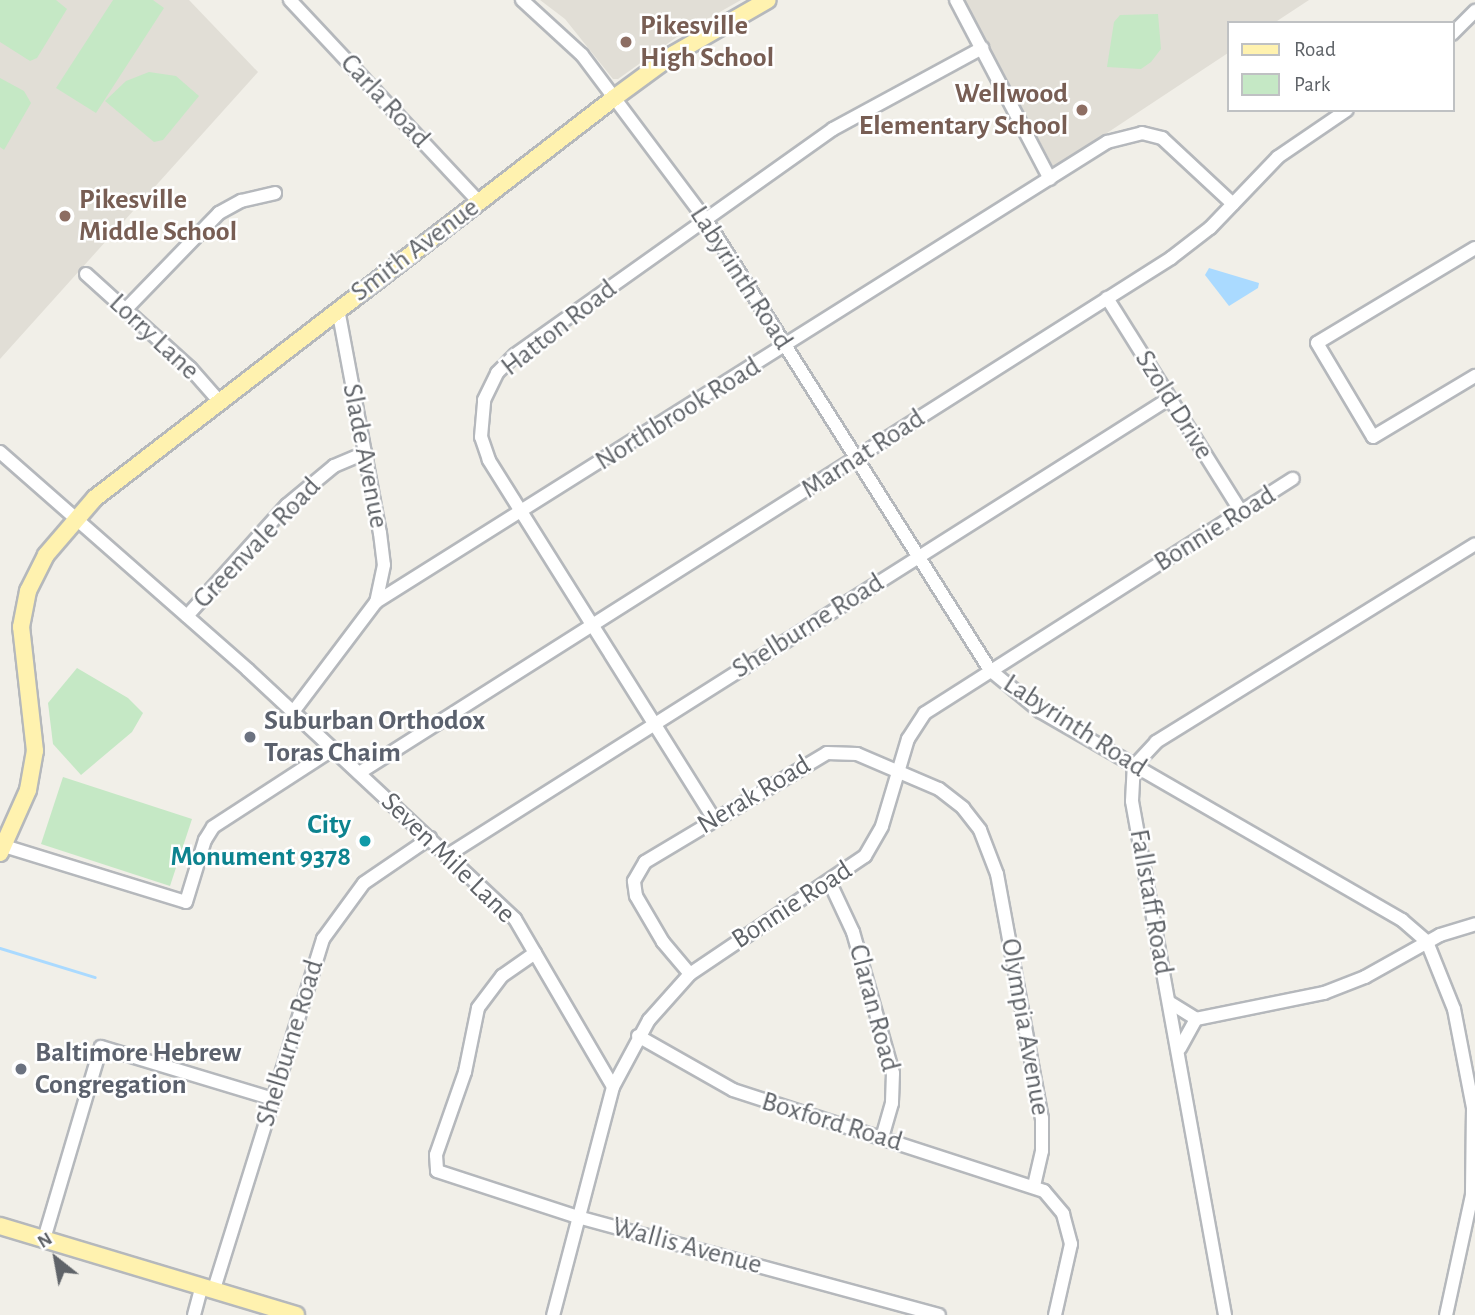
<!DOCTYPE html>
<style>
body{margin:0}
#map{position:relative;width:1475px;height:1315px;overflow:hidden;background:#f1efe8;font-family:"Alegreya Sans",sans-serif}
div>[style]{position:absolute}
.education>*{inset:0;background:#e1ded6}
.green>*{inset:0;background:#c5e8c5}
.water>*{inset:0;background:#aadaff}
.stream>*{height:2.5px;margin:-1.25px;padding:0 1.25px;transform-origin:1.25px;border-radius:1.25px;background:#aadaff}
.roads{filter:drop-shadow(2px 0 #b5b8bc) drop-shadow(-2px 0 #b5b8bc) drop-shadow(0 2px #b5b8bc) drop-shadow(0 -2px #b5b8bc)}
.minor>*{height:12px;margin:-6px;padding:0 6px;transform-origin:6px;border-radius:6px;background:#fff}
.major>*{height:16px;margin:-8px;padding:0 8px;transform-origin:8px;border-radius:8px;background:#fff2af}
.dots>*{width:19px;height:19px;translate:-50% -50%;box-sizing:border-box;border:4px solid #fff;border-radius:50%}
span{translate:-50% -50%;white-space:nowrap;text-align:center;line-height:1.15;-webkit-text-stroke:5px #fff;paint-order:stroke}
.education-label{font-size:28px;color:#785e54;font-weight:700}
.left{translate:0 -50%;text-align:left}
.right{translate:-100% -50%;text-align:right}
.street-label{font-size:28px;color:#5f6368}
.worship-label{font-size:28px;color:#5b616d;font-weight:700}
.culture-label{font-size:28px;color:#0d838f;font-weight:700}
.legend{position:absolute;left:1227px;top:21px;width:228px;height:91px;box-sizing:border-box;background:#fff;border:2px solid #bfc1c3;margin:0;padding:9px 12px;list-style:none;font-size:21px;color:#5f6368}
.legend li{display:flex;align-items:center;gap:14px;height:35px}
.legend b{width:35px;border:2px solid #bfc1c3}
.north{position:absolute;left:21px;top:1224px;width:70px;height:70px;-webkit-text-stroke:5px #fff;paint-order:stroke;rotate:329deg;font-size:19px;font-weight:700;line-height:28px;text-align:center;color:#5f6368}
.north::after{content:'';display:block;margin:auto;width:24px;height:32px;background:#5f6368;clip-path:polygon(50% 0,100% 100%,50% 72%,0 100%)}
</style>
<div id="map">
<div class="education">
<i style="clip-path:polygon(0 0,189px 0,258px 72px,0 359px)"></i>
<i style="clip-path:polygon(540px 0,741px 0,681px 34px,618px 79px,613px 79px,565px 19px)"></i>
<i style="clip-path:polygon(964px 0,1309px 0,1274px 23px,1228px 23px,1228px 53px,1054px 168px)"></i>
</div>
<div class="green">
<i style="clip-path:polygon(0 0,56px 0,67px 9px,37px 58px,30px 61px,0 42px)"></i>
<i style="clip-path:polygon(113px 0,153px 0,164px 8px,96px 113px,56px 88px)"></i>
<i style="clip-path:polygon(1158px 14px,1161px 49px,1151px 62px,1141px 69px,1107px 67px,1114px 22px,1120px 15px)"></i>
<i style="clip-path:polygon(149px 72px,176px 76px,199px 96px,163px 140px,154px 142px,105px 101px,126px 81px)"></i>
<i style="clip-path:polygon(0 78px,24px 91px,31px 103px,4px 150px,0 147px)"></i>
<i style="clip-path:polygon(77px 668px,128px 698px,143px 713px,132px 732px,81px 775px,53px 744px,48px 703px)"></i>
<i style="clip-path:polygon(63px 777px,192px 819px,170px 886px,41px 844px)"></i>
</div>
<div class="water">
<i style="clip-path:polygon(1209px 268px,1259px 283px,1258px 288px,1229px 306px,1205px 275px)"></i>
</div>
<div class="stream">
<i style="left:0;top:948px;width:99px;rotate:17deg"></i>
</div>
<div class="roads">
<div class="minor">
<i style="left:290px;top:0;width:277px;rotate:46.9deg"></i>
<i style="left:522px;top:0;width:81px;rotate:42.5deg"></i>
<i style="left:582px;top:55px;width:206px;rotate:53.1deg"></i>
<i style="left:706px;top:220px;width:532px;rotate:57.74deg"></i>
<i style="left:990px;top:670px;width:65px;rotate:39.4deg"></i>
<i style="left:1040px;top:711px;width:418px;rotate:30deg"></i>
<i style="left:1402px;top:920px;width:33px;rotate:41deg"></i>
<i style="left:1427px;top:942px;width:72px;rotate:68.1deg"></i>
<i style="left:1454px;top:1009px;width:101px;rotate:79.1deg"></i>
<i style="left:1473px;top:1108px;width:87px;rotate:90.7deg"></i>
<i style="left:1472px;top:1195px;width:123px;rotate:102.2deg"></i>
<i style="left:956px;top:0;width:202px;rotate:62.3deg"></i>
<i style="left:1452px;top:34px;width:33px;rotate:-45deg"></i>
<i style="left:1475px;top:248px;width:184px;rotate:149deg"></i>
<i style="left:1317px;top:343px;width:109px;rotate:59.2deg"></i>
<i style="left:1373px;top:437px;width:119px;rotate:-30.9deg"></i>
<i style="left:86px;top:274px;width:140px;rotate:42.1deg"></i>
<i style="left:190px;top:368px;width:44px;rotate:48.7deg"></i>
<i style="left:1107px;top:298px;width:252px;rotate:57.9deg"></i>
<i style="left:338px;top:309px;width:228px;rotate:79.4deg"></i>
<i style="left:380px;top:533px;width:32px;rotate:83deg"></i>
<i style="left:384px;top:565px;width:38px;rotate:102deg"></i>
<i style="left:125px;top:310px;width:135px;rotate:-45.9deg"></i>
<i style="left:219px;top:213px;width:25px;rotate:-29deg"></i>
<i style="left:241px;top:201px;width:35px;rotate:-13deg"></i>
<i style="left:0;top:452px;width:330px;rotate:41.3deg"></i>
<i style="left:248px;top:670px;width:365px;rotate:43deg"></i>
<i style="left:515px;top:919px;width:194px;rotate:59.7deg"></i>
<i style="left:613px;top:1087px;width:236px;rotate:104.7deg"></i>
<i style="left:187px;top:616px;width:149px;rotate:-48deg"></i>
<i style="left:287px;top:505px;width:61px;rotate:-39.7deg"></i>
<i style="left:334px;top:466px;width:34px;rotate:-23deg"></i>
<i style="left:293px;top:712px;width:138px;rotate:-53deg"></i>
<i style="left:376px;top:602px;width:864px;rotate:-32.18deg"></i>
<i style="left:1107px;top:142px;width:36px;rotate:-14deg"></i>
<i style="left:1142px;top:133px;width:21px;rotate:14deg"></i>
<i style="left:1162px;top:138px;width:97px;rotate:42.9deg"></i>
<i style="left:359px;top:773px;width:962px;rotate:-32.38deg"></i>
<i style="left:1171px;top:258px;width:49px;rotate:-37.6deg"></i>
<i style="left:1210px;top:228px;width:98px;rotate:-46.2deg"></i>
<i style="left:1278px;top:157px;width:83px;rotate:-34.3deg"></i>
<i style="left:714px;top:819px;width:424px;rotate:-122.1deg"></i>
<i style="left:489px;top:460px;width:24px;rotate:-109deg"></i>
<i style="left:481px;top:437px;width:37px;rotate:-85deg"></i>
<i style="left:484px;top:400px;width:30px;rotate:-64deg"></i>
<i style="left:497px;top:373px;width:25px;rotate:-45deg"></i>
<i style="left:515px;top:355px;width:390px;rotate:-35.4deg"></i>
<i style="left:833px;top:129px;width:170px;rotate:-28.5deg"></i>
<i style="left:4px;top:846px;width:190px;rotate:17.1deg"></i>
<i style="left:186px;top:902px;width:65px;rotate:-73deg"></i>
<i style="left:205px;top:840px;width:15px;rotate:-58deg"></i>
<i style="left:213px;top:827px;width:143px;rotate:-33deg"></i>
<i style="left:448px;top:855px;width:854px;rotate:-32.33deg"></i>
<i style="left:830px;top:883px;width:54px;rotate:64.9deg"></i>
<i style="left:853px;top:932px;width:147px;rotate:74.2deg"></i>
<i style="left:893px;top:1073px;width:30px;rotate:92deg"></i>
<i style="left:892px;top:1103px;width:35px;rotate:106deg"></i>
<i style="left:535px;top:953px;width:40px;rotate:145.1deg"></i>
<i style="left:502px;top:976px;width:40px;rotate:127deg"></i>
<i style="left:478px;top:1008px;width:65px;rotate:101.5deg"></i>
<i style="left:465px;top:1072px;width:88px;rotate:109.3deg"></i>
<i style="left:436px;top:1155px;width:16px;rotate:86deg"></i>
<i style="left:437px;top:1171px;width:148px;rotate:18.1deg"></i>
<i style="left:578px;top:1217px;width:374px;rotate:15.2deg"></i>
<i style="left:690px;top:974px;width:42px;rotate:-130.2deg"></i>
<i style="left:663px;top:942px;width:53px;rotate:-120.4deg"></i>
<i style="left:636px;top:896px;width:15px;rotate:-98deg"></i>
<i style="left:634px;top:881px;width:22px;rotate:-60deg"></i>
<i style="left:645px;top:862px;width:212px;rotate:-30.9deg"></i>
<i style="left:827px;top:753px;width:30px;rotate:2deg"></i>
<i style="left:857px;top:754px;width:89px;rotate:23.1deg"></i>
<i style="left:939px;top:789px;width:31px;rotate:38deg"></i>
<i style="left:963px;top:808px;width:28px;rotate:52deg"></i>
<i style="left:980px;top:830px;width:47px;rotate:68.9deg"></i>
<i style="left:997px;top:874px;width:248px;rotate:79.6deg"></i>
<i style="left:1042px;top:1118px;width:33px;rotate:90deg"></i>
<i style="left:1042px;top:1151px;width:36px;rotate:103deg"></i>
<i style="left:1169px;top:1002px;width:32px;rotate:32deg"></i>
<i style="left:1196px;top:1019px;width:131px;rotate:-11.5deg"></i>
<i style="left:1324px;top:993px;width:44px;rotate:-21.3deg"></i>
<i style="left:1365px;top:977px;width:86px;rotate:-29.2deg"></i>
<i style="left:1440px;top:935px;width:37px;rotate:-17deg"></i>
<i style="left:638px;top:1036px;width:109px;rotate:29.6deg"></i>
<i style="left:733px;top:1090px;width:327px;rotate:18deg"></i>
<i style="left:1044px;top:1191px;width:30px;rotate:50deg"></i>
<i style="left:1063px;top:1214px;width:31px;rotate:75deg"></i>
<i style="left:1071px;top:1244px;width:73px;rotate:102.7deg"></i>
<i style="left:1180px;top:1048px;width:33px;rotate:-61deg"></i>
<i style="left:613px;top:1087px;width:76px;rotate:-61.8deg"></i>
<i style="left:649px;top:1020px;width:62px;rotate:-48.3deg"></i>
<i style="left:690px;top:974px;width:211px;rotate:-34deg"></i>
<i style="left:865px;top:856px;width:34px;rotate:-60deg"></i>
<i style="left:882px;top:826px;width:91px;rotate:-73.4deg"></i>
<i style="left:908px;top:739px;width:31px;rotate:-57deg"></i>
<i style="left:925px;top:713px;width:436px;rotate:-32.5deg"></i>
<i style="left:44px;top:1239px;width:200px;rotate:-73.5deg"></i>
<i style="left:101px;top:1047px;width:180px;rotate:16.8deg"></i>
<i style="left:214px;top:1289px;width:367px;rotate:-72.7deg"></i>
<i style="left:323px;top:939px;width:69px;rotate:-53.8deg"></i>
<i style="left:364px;top:883px;width:80px;rotate:-34.3deg"></i>
<i style="left:194px;top:1315px;width:30px;rotate:-75deg"></i>
<i style="left:1225px;top:1315px;width:522px;rotate:-100.26deg"></i>
<i style="left:1132px;top:801px;width:35px;rotate:-87deg"></i>
<i style="left:1134px;top:766px;width:33px;rotate:-47deg"></i>
<i style="left:1156px;top:742px;width:375px;rotate:-31.8deg"></i>
</div>
<div class="major">
<i style="left:0;top:853px;width:69px;rotate:-66deg"></i>
<i style="left:28px;top:790px;width:40px;rotate:-80deg"></i>
<i style="left:35px;top:751px;width:125px;rotate:-96.4deg"></i>
<i style="left:21px;top:627px;width:37px;rotate:-79deg"></i>
<i style="left:28px;top:591px;width:40px;rotate:-63.4deg"></i>
<i style="left:46px;top:555px;width:75px;rotate:-49.3deg"></i>
<i style="left:95px;top:498px;width:655px;rotate:-37.62deg"></i>
<i style="left:614px;top:98px;width:74px;rotate:-36.3deg"></i>
<i style="left:674px;top:54px;width:108px;rotate:-29.9deg"></i>
<i style="left:0;top:1226px;width:309px;rotate:16.7deg"></i>
</div>
</div>
<div class="dots">
<i style="left:626px;top:42px;background:#8d6e63"></i>
<i style="left:1082px;top:110px;background:#8d6e63"></i>
<i style="left:65px;top:216px;background:#8d6e63"></i>
<i style="left:250px;top:737px;background:#6b7280"></i>
<i style="left:365px;top:841px;background:#0f9aa8"></i>
<i style="left:21px;top:1069px;background:#6b7280"></i>
</div>
<div class="education-label">
<span class="left" style="left:640px;top:42px">Pikesville<br>High School</span>
<span class="right" style="left:1068px;top:110px">Wellwood<br>Elementary School</span>
<span class="left" style="left:79px;top:216px">Pikesville<br>Middle School</span>
</div>
<div class="street-label">
<span style="left:385px;top:101px;rotate:47deg">Carla Road</span>
<span style="left:415px;top:250px;rotate:-37deg">Smith Avenue</span>
<span style="left:741px;top:278px;rotate:57deg">Labyrinth Road</span>
<span style="left:559px;top:328px;rotate:-38deg">Hatton Road</span>
<span style="left:154px;top:337px;rotate:43deg">Lorry Lane</span>
<span style="left:1174px;top:405px;rotate:58deg">Szold Drive</span>
<span style="left:678px;top:414px;rotate:-32deg">Northbrook Road</span>
<span style="left:863px;top:454px;rotate:-33deg">Marnat Road</span>
<span style="left:365px;top:456px;rotate:79deg">Slade Avenue</span>
<span style="left:1215px;top:529px;rotate:-32deg">Bonnie Road</span>
<span style="left:257px;top:543px;rotate:-46deg">Greenvale Road</span>
<span style="left:808px;top:626px;rotate:-32deg">Shelburne Road</span>
<span style="left:1075px;top:726px;rotate:33deg">Labyrinth Road</span>
<span style="left:754px;top:795px;rotate:-31deg">Nerak Road</span>
<span style="left:448px;top:858px;rotate:44deg">Seven Mile Lane</span>
<span style="left:1151px;top:902px;rotate:80deg">Fallstaff Road</span>
<span style="left:792px;top:905px;rotate:-33deg">Bonnie Road</span>
<span style="left:874px;top:1008px;rotate:75deg">Claran Road</span>
<span style="left:1025px;top:1027px;rotate:80deg">Olympia Avenue</span>
<span style="left:290px;top:1043px;rotate:-73deg">Shelburne Road</span>
<span style="left:832px;top:1122px;rotate:17deg">Boxford Road</span>
<span style="left:687px;top:1246px;rotate:15deg">Wallis Avenue</span>
</div>
<div class="worship-label">
<span class="left" style="left:264px;top:737px">Suburban Orthodox<br>Toras Chaim</span>
<span class="left" style="left:35px;top:1069px">Baltimore Hebrew<br>Congregation</span>
</div>
<div class="culture-label">
<span class="right" style="left:351px;top:841px">City<br>Monument 9378</span>
</div>
<ul class="legend">
<li><b style="height:9px;background:#fff2af"></b>Road</li>
<li><b style="height:19px;background:#c5e8c5"></b>Park</li>
</ul>
<div class="north">N</div>
</div>
